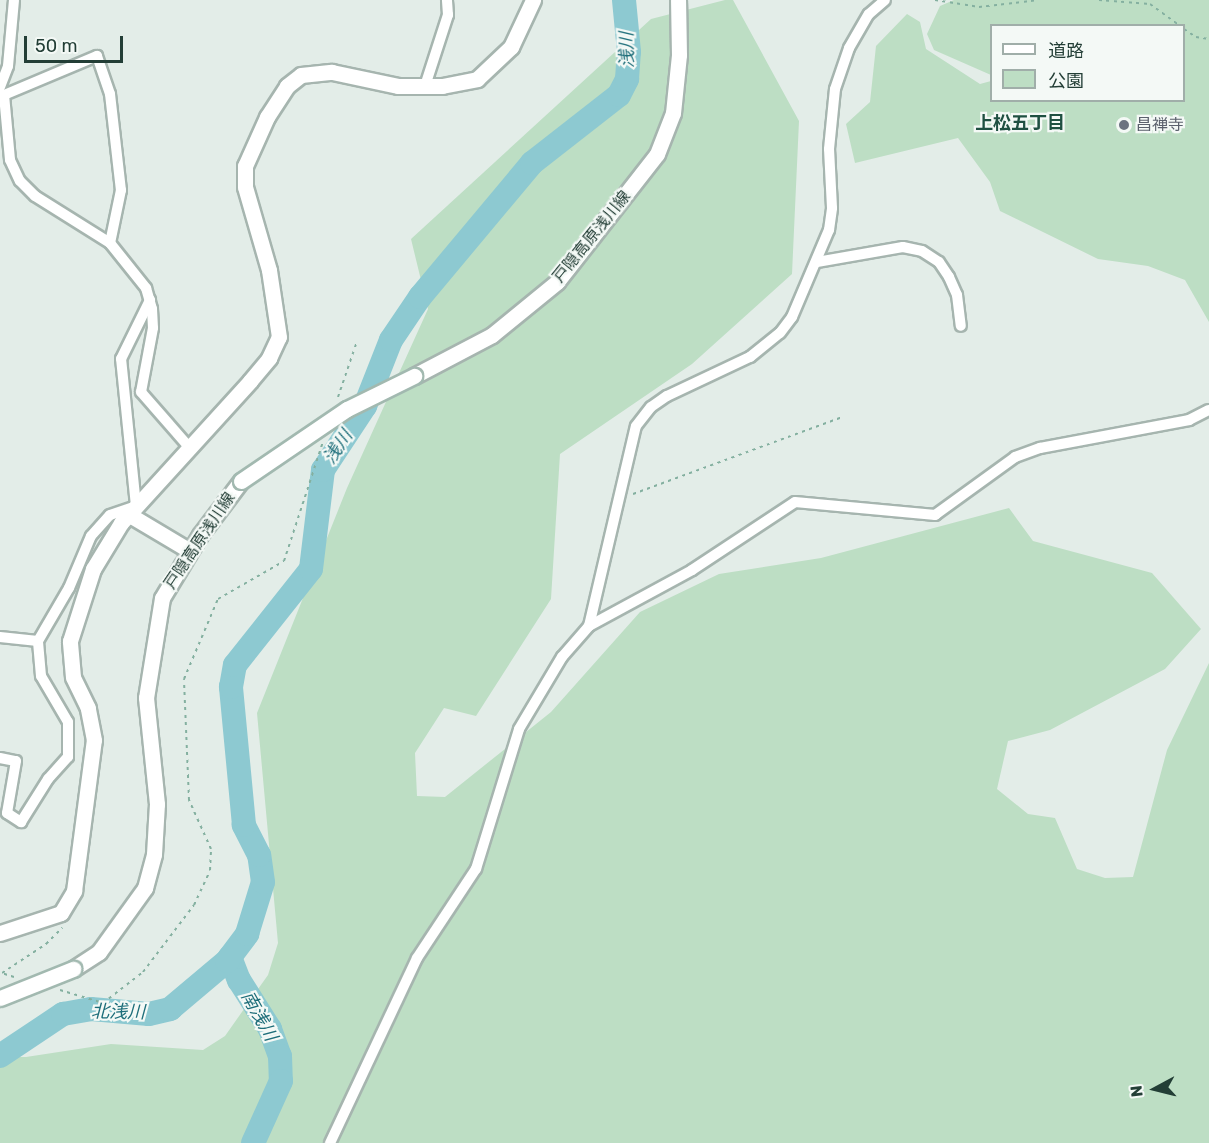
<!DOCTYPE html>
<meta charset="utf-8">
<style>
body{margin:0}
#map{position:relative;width:1209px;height:1143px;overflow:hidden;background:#e3ede8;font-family:Rubik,"Noto Sans JP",sans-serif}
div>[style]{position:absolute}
.green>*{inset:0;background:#bddec4}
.river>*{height:24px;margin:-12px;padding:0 12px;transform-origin:12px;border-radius:12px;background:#8dc9d1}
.path>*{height:2px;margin-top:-1px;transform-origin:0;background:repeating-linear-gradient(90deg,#84b0a0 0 3px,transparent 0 7.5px)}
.roads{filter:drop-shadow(2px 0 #a6b5af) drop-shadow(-2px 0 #a6b5af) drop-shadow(0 2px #a6b5af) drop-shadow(0 -2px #a6b5af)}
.street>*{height:10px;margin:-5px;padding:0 5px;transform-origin:5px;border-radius:5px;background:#fff}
.secondary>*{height:15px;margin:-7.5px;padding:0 7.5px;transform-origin:7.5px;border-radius:7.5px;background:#fff}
.bridges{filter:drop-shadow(2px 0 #a2b9b0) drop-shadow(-2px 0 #a2b9b0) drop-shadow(0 2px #a2b9b0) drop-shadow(0 -2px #a2b9b0)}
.secondary-bridge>*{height:15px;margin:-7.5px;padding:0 7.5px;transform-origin:7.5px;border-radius:7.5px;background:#fff}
.dots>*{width:16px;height:16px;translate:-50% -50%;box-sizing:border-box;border:3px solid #f4f9f6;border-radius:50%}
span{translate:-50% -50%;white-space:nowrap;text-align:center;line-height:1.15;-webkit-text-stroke:4.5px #f4f9f6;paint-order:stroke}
.worship-label{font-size:16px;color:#5b616d}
.left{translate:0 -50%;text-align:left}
.street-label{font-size:16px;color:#233e36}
.water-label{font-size:18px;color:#1e6e7a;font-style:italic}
.neighbourhood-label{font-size:18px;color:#1f5042;font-weight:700}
.legend{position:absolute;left:990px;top:24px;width:195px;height:78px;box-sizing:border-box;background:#f4f9f6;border:2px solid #a0aea9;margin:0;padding:8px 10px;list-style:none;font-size:18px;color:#233e36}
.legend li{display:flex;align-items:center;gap:12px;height:30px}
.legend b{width:30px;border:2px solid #a0aea9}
.north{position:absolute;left:1125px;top:1059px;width:60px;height:60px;-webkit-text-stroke:4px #f4f9f6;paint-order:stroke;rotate:263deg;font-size:16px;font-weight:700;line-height:24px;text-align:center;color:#233e36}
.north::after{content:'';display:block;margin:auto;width:21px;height:27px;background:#233e36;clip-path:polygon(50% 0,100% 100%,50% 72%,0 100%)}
.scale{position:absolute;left:24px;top:36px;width:99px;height:27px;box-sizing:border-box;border:3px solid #233e36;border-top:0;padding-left:8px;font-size:18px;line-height:21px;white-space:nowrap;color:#233e36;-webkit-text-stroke:4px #f4f9f6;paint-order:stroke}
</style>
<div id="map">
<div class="green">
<i style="clip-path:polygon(725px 0,733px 0,799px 121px,792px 274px,692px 364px,560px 454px,551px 599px,476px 716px,444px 708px,415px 753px,417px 796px,445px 797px,551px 712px,640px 612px,719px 574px,821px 558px,1009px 508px,1033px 541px,1152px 573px,1201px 629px,1165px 669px,1050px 730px,1008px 741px,997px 789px,1028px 814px,1055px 818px,1077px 869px,1105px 878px,1133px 877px,1167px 750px,1209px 663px,1209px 1143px,0 1143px,0 1057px,26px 1057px,111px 1044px,203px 1050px,225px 1036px,268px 975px,278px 943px,257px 713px,347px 488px,428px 309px,411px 239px,651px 19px)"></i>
<i style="clip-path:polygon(954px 0,1209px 0,1209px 322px,1185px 280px,1148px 266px,1098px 259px,1000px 211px,990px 182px,958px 138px,855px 163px,846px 124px,870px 102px,876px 46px,907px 14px,920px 22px,926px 49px,980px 84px,991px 81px,992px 100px,1184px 100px,1184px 26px,992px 26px,991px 75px,934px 50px,927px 34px,940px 6px)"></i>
</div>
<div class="river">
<i style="left:230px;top:957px;width:25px;rotate:69deg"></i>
<i style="left:239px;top:980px;width:58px;rotate:57.7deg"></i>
<i style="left:270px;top:1029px;width:29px;rotate:70deg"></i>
<i style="left:280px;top:1056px;width:25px;rotate:88deg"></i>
<i style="left:281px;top:1081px;width:68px;rotate:114.3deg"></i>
<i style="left:0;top:1056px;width:76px;rotate:-33.7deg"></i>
<i style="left:63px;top:1014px;width:28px;rotate:-10deg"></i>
<i style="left:91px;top:1009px;width:58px;rotate:4.9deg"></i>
<i style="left:149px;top:1014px;width:22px;rotate:-13deg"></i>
<i style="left:170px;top:1009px;width:75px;rotate:-40.1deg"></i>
<i style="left:227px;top:961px;width:34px;rotate:-53deg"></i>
<i style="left:247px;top:934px;width:54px;rotate:-72.9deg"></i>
<i style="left:263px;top:882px;width:27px;rotate:-98deg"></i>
<i style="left:259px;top:855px;width:34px;rotate:-117deg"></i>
<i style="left:244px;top:825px;width:139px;rotate:-95.4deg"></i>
<i style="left:231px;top:687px;width:22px;rotate:-80deg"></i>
<i style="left:235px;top:665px;width:122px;rotate:-51.6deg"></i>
<i style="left:311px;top:569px;width:100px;rotate:-83.1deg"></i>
<i style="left:323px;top:470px;width:77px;rotate:-56.7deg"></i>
<i style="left:365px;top:406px;width:71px;rotate:-68.5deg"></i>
<i style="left:391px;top:340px;width:52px;rotate:-56deg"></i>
<i style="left:420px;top:297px;width:175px;rotate:-50.1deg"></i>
<i style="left:532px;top:163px;width:110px;rotate:-38deg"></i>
<i style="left:619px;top:95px;width:18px;rotate:-63deg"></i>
<i style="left:627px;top:79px;width:27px;rotate:-86deg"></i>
<i style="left:629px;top:52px;width:52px;rotate:-95.5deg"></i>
</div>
<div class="path">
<i style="left:935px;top:0;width:45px;rotate:9deg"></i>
<i style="left:979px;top:7px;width:60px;rotate:-6.7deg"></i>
<i style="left:1099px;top:0;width:51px;rotate:4.5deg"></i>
<i style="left:1150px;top:4px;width:37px;rotate:36deg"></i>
<i style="left:1184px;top:29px;width:14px;rotate:34deg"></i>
<i style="left:1196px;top:37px;width:13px;rotate:9deg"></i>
<i style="left:338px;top:397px;width:56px;rotate:-71.2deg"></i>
<i style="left:633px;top:494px;width:221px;rotate:-20.2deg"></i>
<i style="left:14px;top:977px;width:13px;rotate:-162deg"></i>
<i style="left:2px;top:973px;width:53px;rotate:-33.4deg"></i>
<i style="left:46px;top:944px;width:23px;rotate:-45deg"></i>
<i style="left:60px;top:990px;width:45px;rotate:16.8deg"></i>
<i style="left:103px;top:1003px;width:51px;rotate:-37.8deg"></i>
<i style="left:143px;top:972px;width:84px;rotate:-52.7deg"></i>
<i style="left:194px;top:905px;width:38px;rotate:-65deg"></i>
<i style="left:210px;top:870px;width:21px;rotate:-87deg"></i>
<i style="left:211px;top:849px;width:54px;rotate:-114.2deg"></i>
<i style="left:189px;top:800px;width:121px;rotate:-92.4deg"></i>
<i style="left:184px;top:679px;width:87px;rotate:-67deg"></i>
<i style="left:218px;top:599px;width:76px;rotate:-29.9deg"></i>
<i style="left:284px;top:561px;width:125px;rotate:-71.9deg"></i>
</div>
<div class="roads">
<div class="street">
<i style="left:425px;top:86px;width:75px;rotate:-72.1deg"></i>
<i style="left:448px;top:15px;width:15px;rotate:-94deg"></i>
<i style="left:0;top:87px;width:22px;rotate:-69deg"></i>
<i style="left:8px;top:66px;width:66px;rotate:-84.8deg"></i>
<i style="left:0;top:95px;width:4px"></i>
<i style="left:4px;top:95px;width:65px;rotate:84.7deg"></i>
<i style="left:10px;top:160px;width:23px;rotate:65deg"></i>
<i style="left:20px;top:181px;width:21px;rotate:45deg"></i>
<i style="left:35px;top:196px;width:89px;rotate:32.1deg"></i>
<i style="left:110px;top:243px;width:58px;rotate:51.3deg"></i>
<i style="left:146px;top:288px;width:22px;rotate:74deg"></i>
<i style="left:152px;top:309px;width:19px;rotate:87deg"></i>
<i style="left:153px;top:328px;width:65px;rotate:100.6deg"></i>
<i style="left:141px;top:392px;width:73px;rotate:48.9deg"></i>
<i style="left:4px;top:95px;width:101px;rotate:-22.8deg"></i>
<i style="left:97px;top:56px;width:40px;rotate:71.1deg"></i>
<i style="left:110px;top:94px;width:97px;rotate:83.5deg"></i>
<i style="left:121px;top:190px;width:54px;rotate:101.7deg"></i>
<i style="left:817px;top:262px;width:87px;rotate:-9.9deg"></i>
<i style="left:903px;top:247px;width:19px;rotate:12deg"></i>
<i style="left:922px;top:251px;width:20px;rotate:33deg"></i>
<i style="left:939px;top:262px;width:18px;rotate:56deg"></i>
<i style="left:949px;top:277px;width:20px;rotate:66deg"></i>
<i style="left:957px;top:295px;width:31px;rotate:83deg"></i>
<i style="left:589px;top:626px;width:117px;rotate:-28.5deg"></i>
<i style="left:692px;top:570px;width:123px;rotate:-33.4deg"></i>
<i style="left:795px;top:502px;width:141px;rotate:5.3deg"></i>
<i style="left:935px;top:515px;width:99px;rotate:-35.9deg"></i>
<i style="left:1015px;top:457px;width:27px;rotate:-20deg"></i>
<i style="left:1040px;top:448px;width:152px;rotate:-10.6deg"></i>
<i style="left:1189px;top:420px;width:22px;rotate:-27deg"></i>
<i style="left:0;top:637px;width:38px;rotate:6deg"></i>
<i style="left:0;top:758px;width:16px;rotate:11deg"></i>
<i style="left:16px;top:761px;width:53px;rotate:99.8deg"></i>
<i style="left:7px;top:813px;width:17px;rotate:33deg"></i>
<i style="left:21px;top:822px;width:51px;rotate:-57.9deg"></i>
<i style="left:48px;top:779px;width:30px;rotate:-48deg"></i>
<i style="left:68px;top:757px;width:35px;rotate:-90deg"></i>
<i style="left:68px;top:722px;width:53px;rotate:-120.4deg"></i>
<i style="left:41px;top:676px;width:35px;rotate:-95deg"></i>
<i style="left:38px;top:641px;width:61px;rotate:-59.7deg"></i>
<i style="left:69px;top:588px;width:56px;rotate:-67.1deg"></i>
<i style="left:91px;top:536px;width:28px;rotate:-48deg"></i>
<i style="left:110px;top:515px;width:28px;rotate:-19deg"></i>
<i style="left:136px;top:506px;width:148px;rotate:-95.8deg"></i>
<i style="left:121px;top:359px;width:66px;rotate:-63.8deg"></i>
<i style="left:330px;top:1143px;width:204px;rotate:-64.8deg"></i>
<i style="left:417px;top:958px;width:107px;rotate:-56.5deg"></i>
<i style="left:476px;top:869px;width:146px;rotate:-72.9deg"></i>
<i style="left:519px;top:729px;width:84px;rotate:-59.2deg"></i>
<i style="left:562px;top:657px;width:41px;rotate:-48.9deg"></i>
<i style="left:589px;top:626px;width:205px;rotate:-76.8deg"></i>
<i style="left:636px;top:426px;width:24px;rotate:-52deg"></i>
<i style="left:651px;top:407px;width:19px;rotate:-35deg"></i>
<i style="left:667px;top:396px;width:92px;rotate:-25.2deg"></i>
<i style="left:750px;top:357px;width:38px;rotate:-39deg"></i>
<i style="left:780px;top:333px;width:20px;rotate:-53deg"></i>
<i style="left:792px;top:317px;width:95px;rotate:-67deg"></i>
<i style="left:829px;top:230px;width:22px;rotate:-82deg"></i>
<i style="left:832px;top:208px;width:59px;rotate:-92.9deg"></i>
<i style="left:829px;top:149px;width:60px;rotate:-84.3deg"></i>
<i style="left:835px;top:89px;width:43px;rotate:-71.1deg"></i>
<i style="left:849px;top:48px;width:39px;rotate:-60deg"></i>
<i style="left:869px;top:14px;width:21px;rotate:-41deg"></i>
</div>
<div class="secondary">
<i style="left:414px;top:376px;width:88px;rotate:-27.7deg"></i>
<i style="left:492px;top:335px;width:84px;rotate:-39.2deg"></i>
<i style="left:557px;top:282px;width:162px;rotate:-52deg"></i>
<i style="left:657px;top:154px;width:44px;rotate:-68.7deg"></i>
<i style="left:673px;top:113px;width:58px;rotate:-84.1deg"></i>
<i style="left:679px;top:55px;width:55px;rotate:-91deg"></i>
<i style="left:128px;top:514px;width:72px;rotate:30.8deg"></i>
<i style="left:0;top:933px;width:64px;rotate:-18.2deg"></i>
<i style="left:61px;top:913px;width:26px;rotate:-59deg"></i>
<i style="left:74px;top:891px;width:152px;rotate:-82.5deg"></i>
<i style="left:94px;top:740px;width:33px;rotate:-101deg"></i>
<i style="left:88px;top:708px;width:34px;rotate:-116deg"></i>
<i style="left:73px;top:677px;width:36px;rotate:-95deg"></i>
<i style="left:70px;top:641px;width:76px;rotate:-72.3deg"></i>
<i style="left:93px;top:569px;width:54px;rotate:-58.7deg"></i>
<i style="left:121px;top:523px;width:192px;rotate:-47.7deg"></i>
<i style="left:250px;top:381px;width:30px;rotate:-50deg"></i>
<i style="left:269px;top:358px;width:23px;rotate:-65deg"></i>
<i style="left:279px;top:337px;width:68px;rotate:-98.5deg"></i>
<i style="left:269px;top:270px;width:86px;rotate:-106.1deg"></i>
<i style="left:245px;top:187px;width:21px;rotate:-90deg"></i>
<i style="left:245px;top:166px;width:54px;rotate:-65.8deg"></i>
<i style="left:267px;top:117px;width:37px;rotate:-57deg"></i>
<i style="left:287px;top:86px;width:18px;rotate:-38deg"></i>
<i style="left:301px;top:75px;width:31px;rotate:-6deg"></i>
<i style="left:332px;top:72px;width:67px;rotate:12deg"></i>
<i style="left:398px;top:86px;width:44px"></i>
<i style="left:442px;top:86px;width:36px;rotate:-11deg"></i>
<i style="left:477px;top:79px;width:47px;rotate:-43.3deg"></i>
<i style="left:511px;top:47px;width:52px;rotate:-64.9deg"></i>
<i style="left:73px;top:969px;width:31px;rotate:-33deg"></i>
<i style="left:99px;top:952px;width:79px;rotate:-54.3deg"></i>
<i style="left:145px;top:888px;width:35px;rotate:-75deg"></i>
<i style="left:154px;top:854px;width:50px;rotate:-86.6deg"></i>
<i style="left:157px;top:804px;width:107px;rotate:-95.9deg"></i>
<i style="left:146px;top:698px;width:101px;rotate:-80.9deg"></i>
<i style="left:162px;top:598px;width:74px;rotate:-58.9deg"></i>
<i style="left:200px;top:535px;width:68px;rotate:-52.8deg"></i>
</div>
</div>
<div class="bridges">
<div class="secondary-bridge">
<i style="left:241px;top:481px;width:128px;rotate:-34.2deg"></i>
<i style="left:347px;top:409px;width:75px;rotate:-26.2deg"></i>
<i style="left:0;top:998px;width:79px;rotate:-21.7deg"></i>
</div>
</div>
<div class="dots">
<i style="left:1124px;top:125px;background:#6b7280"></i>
</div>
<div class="worship-label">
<span class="left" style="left:1136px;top:125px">昌禅寺</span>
</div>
<div class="street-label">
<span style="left:592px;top:237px;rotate:-51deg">戸隠高原浅川線</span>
<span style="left:200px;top:541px;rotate:-56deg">戸隠高原浅川線</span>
</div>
<div class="water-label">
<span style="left:627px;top:50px;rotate:-91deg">浅川</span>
<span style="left:338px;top:447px;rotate:-56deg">浅川</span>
<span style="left:118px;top:1012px;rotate:1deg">北浅川</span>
<span style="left:259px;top:1016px;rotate:61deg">南浅川</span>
</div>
<div class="neighbourhood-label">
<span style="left:1020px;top:123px">上松五丁目</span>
</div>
<ul class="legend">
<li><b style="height:8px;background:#fff"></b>道路</li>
<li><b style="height:16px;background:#bddec4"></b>公園</li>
</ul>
<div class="north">N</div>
<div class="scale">50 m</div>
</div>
